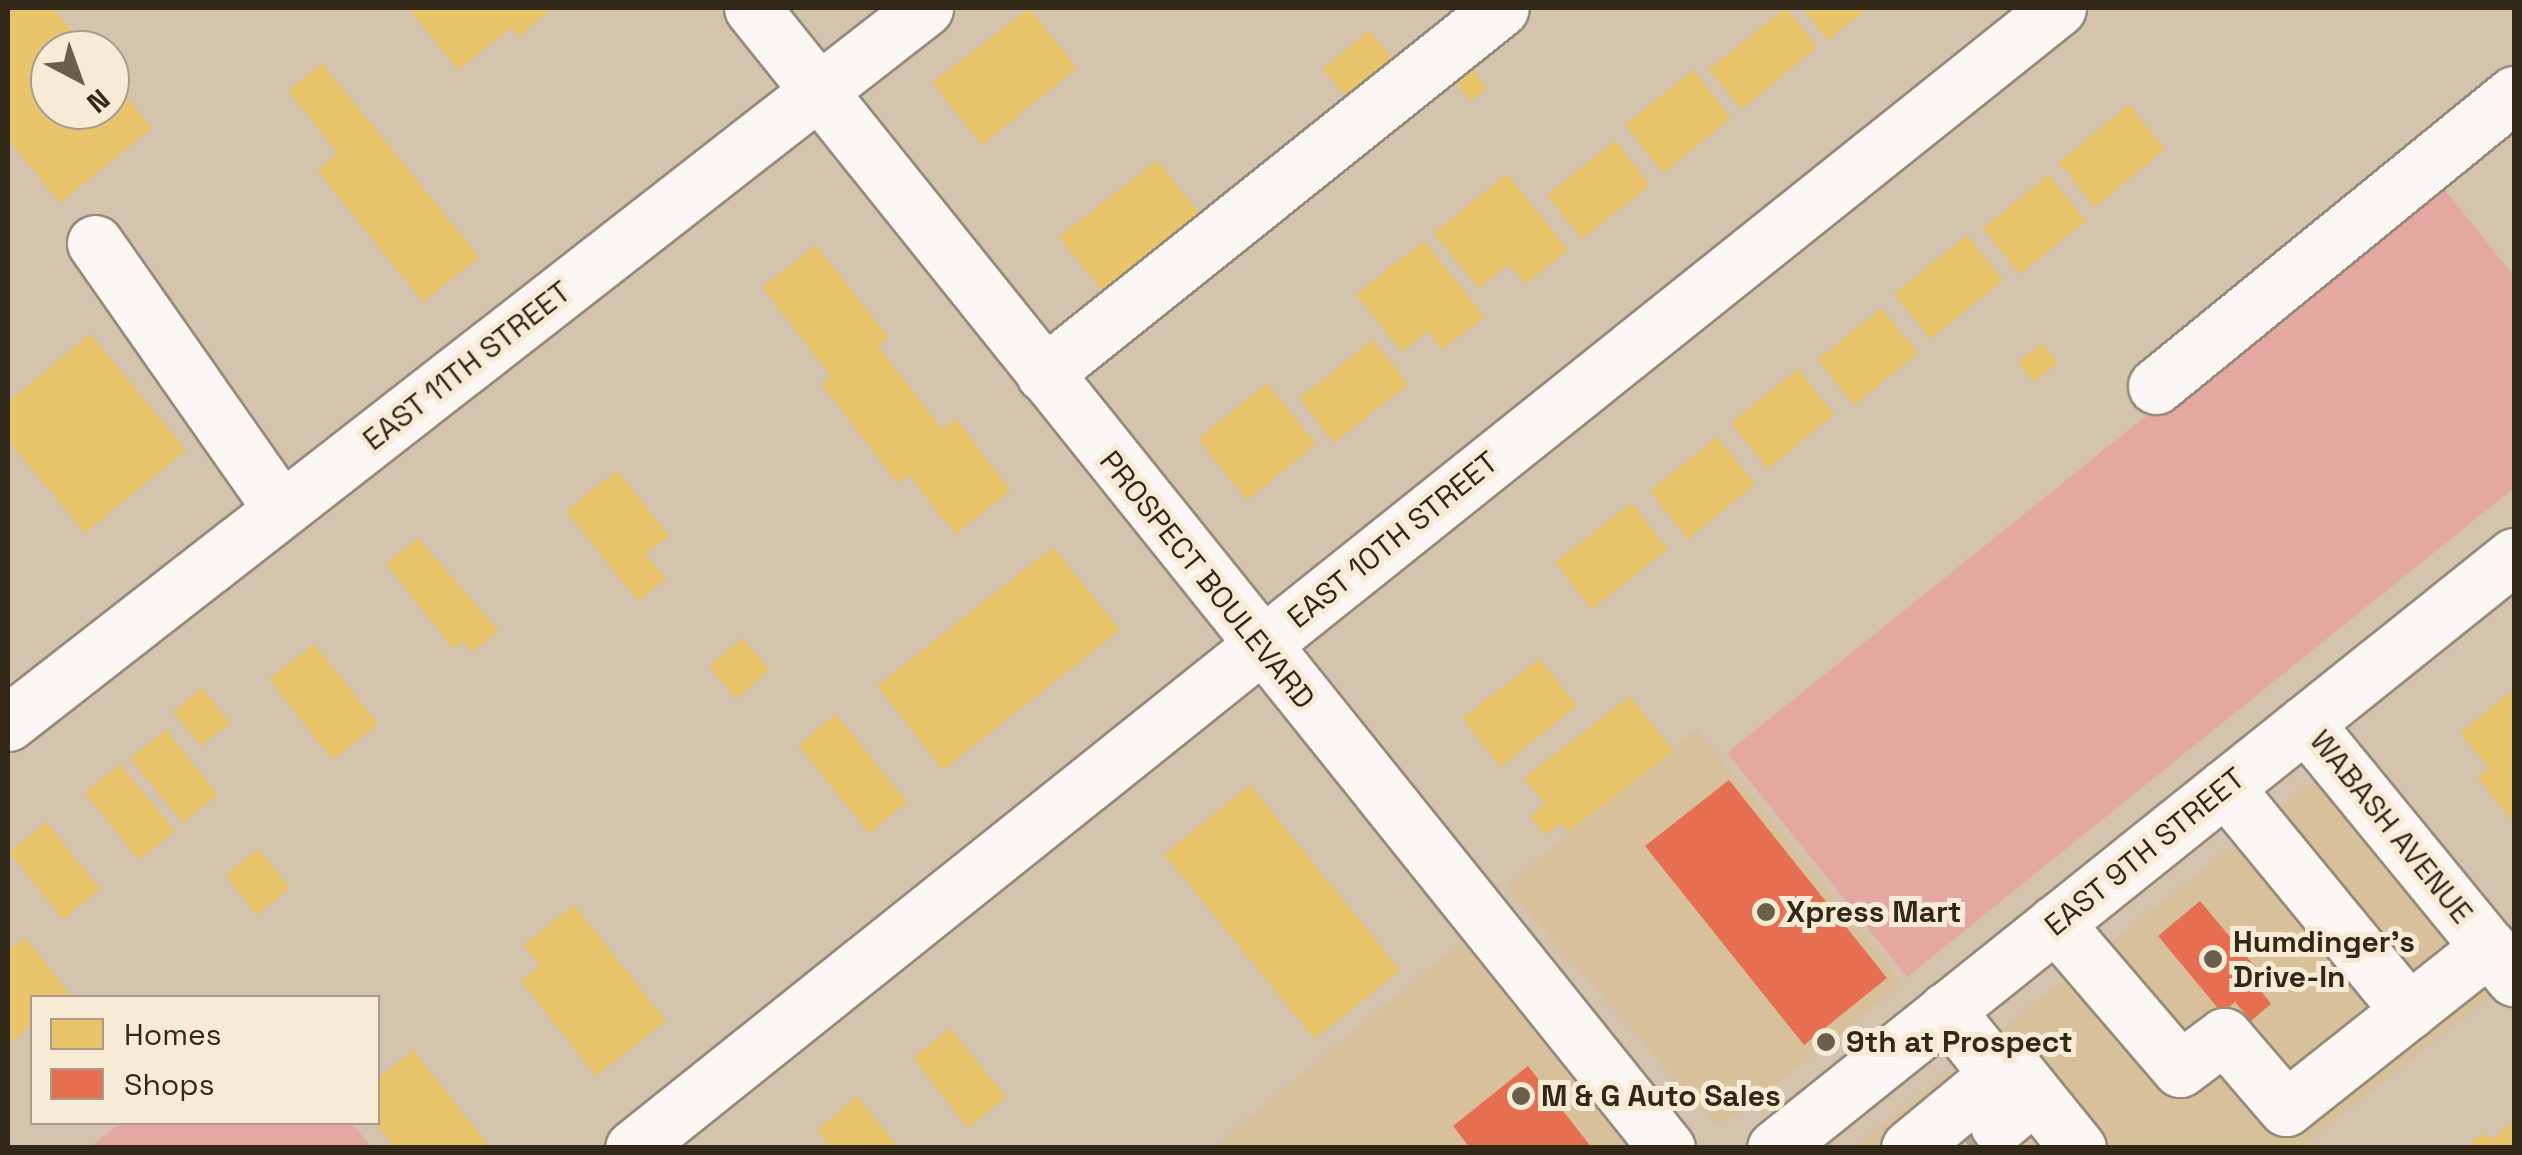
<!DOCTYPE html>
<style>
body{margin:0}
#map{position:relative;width:2522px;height:1155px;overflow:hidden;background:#d4c4ae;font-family:"Space Grotesk",sans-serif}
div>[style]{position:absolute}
.built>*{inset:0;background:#d8c09b}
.green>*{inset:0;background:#e4a8a0}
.homes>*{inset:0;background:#e9c46a}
.shops>*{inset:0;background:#e76f51}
.minor-tunnel>*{height:55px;margin-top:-27.5px;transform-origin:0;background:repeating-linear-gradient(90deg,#b4a590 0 55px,transparent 0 83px)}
.roads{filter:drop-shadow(2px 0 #968a79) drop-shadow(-2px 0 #968a79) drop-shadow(0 2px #968a79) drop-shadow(0 -2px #968a79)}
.minor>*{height:55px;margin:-27.5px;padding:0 27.5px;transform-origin:27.5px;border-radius:27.5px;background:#f9f6f3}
.major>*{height:55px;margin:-27.5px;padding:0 27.5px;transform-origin:27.5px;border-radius:27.5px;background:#f9f6f3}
.dots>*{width:28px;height:28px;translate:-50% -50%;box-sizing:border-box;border:5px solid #f8ebd6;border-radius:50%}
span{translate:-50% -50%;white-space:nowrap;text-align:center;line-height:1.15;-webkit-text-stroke:10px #f8ebd6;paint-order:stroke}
.street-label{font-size:30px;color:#322818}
.poi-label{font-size:30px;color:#322818;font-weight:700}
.left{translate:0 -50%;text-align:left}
.frame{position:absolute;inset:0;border:10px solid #322818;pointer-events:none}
.legend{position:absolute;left:30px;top:995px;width:350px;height:130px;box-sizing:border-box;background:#f8ebd6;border:2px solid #a99d8a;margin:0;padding:12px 18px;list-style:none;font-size:30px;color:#322818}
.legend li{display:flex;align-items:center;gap:20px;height:50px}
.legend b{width:50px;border:2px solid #a99d8a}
.north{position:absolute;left:30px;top:30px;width:100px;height:100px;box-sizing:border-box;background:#f8ebd6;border:2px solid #a99d8a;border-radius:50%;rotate:139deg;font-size:28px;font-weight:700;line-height:40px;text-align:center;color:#322818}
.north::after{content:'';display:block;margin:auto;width:35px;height:45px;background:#6b5f4c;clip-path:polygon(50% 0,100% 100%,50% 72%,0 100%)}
</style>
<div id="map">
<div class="built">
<i style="clip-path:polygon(1697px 729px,1903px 984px,1734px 1117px,1714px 1123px,1506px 886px)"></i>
<i style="clip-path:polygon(2315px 781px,2324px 781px,2501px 988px,2301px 1147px,1852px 1148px)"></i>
<i style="clip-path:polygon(1462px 942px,1627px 1147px,1212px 1148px)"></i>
</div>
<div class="green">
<i style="clip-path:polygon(2438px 181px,2514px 276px,2514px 488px,1907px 977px,1727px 753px)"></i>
<i style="clip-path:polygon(121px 1123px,352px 1123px,371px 1147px,90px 1147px)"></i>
</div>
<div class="homes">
<i style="clip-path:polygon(8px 8px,53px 8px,88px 50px,50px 50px,50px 110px,110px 110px,110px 77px,152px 128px,60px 203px,8px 139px)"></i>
<i style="clip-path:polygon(408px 8px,553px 8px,518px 37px,511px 28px,458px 70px)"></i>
<i style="clip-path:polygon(1029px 8px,1077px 68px,982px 145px,932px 83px)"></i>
<i style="clip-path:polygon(1786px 8px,1817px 47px,1742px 109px,1709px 69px)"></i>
<i style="clip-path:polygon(1802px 8px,1868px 8px,1828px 40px)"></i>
<i style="clip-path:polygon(1369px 30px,1398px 65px,1351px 103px,1323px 69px)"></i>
<i style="clip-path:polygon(322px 63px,479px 257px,423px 302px,317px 170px,338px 153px,288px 91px)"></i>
<i style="clip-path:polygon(1469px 65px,1487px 88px,1471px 102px,1452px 78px)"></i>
<i style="clip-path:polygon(1693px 70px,1731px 118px,1663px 173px,1625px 125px)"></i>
<i style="clip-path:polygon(2129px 105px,2165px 149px,2095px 207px,2059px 162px)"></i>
<i style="clip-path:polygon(1615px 141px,1650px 185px,1582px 239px,1547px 195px)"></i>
<i style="clip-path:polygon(1157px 160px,1206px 222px,1109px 299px,1059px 237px)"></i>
<i style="clip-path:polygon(1507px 174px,1568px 250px,1525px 284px,1509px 264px,1479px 288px,1434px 233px)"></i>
<i style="clip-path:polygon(2049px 175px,2086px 221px,2020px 274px,1983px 228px)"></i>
<i style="clip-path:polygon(1967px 235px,2003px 280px,1931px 339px,1894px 294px)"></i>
<i style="clip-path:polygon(1424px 241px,1484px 317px,1442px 350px,1428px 331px,1402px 352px,1356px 294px)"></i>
<i style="clip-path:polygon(816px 245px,888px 337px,878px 346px,942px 429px,956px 419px,1011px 491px,955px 534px,909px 475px,898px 483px,821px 384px,831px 376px,762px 287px)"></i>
<i style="clip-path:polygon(1881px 308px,1918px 353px,1854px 405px,1818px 360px)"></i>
<i style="clip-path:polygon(90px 334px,186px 450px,85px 533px,8px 440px,8px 402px)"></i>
<i style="clip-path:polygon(1373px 340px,1408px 384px,1334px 443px,1299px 398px)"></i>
<i style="clip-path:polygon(2043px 344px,2058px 363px,2034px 382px,2018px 362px)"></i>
<i style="clip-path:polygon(1798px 369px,1834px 414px,1768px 469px,1731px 423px)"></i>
<i style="clip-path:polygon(1267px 383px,1316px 444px,1247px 500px,1198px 439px)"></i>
<i style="clip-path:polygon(1717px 437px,1755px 484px,1688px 539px,1650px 491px)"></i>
<i style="clip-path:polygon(617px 470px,669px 536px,645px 554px,666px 579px,638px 601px,566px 511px)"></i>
<i style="clip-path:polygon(1631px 503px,1668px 549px,1592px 609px,1555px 563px)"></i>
<i style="clip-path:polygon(418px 538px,499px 631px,472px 652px,463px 641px,453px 649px,386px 564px)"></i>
<i style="clip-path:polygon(1053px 547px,1120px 630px,943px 770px,877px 686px)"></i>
<i style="clip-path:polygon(743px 638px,769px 670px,736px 699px,709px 666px)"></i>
<i style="clip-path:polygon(314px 644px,378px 724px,333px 760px,269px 679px)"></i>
<i style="clip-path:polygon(1539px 659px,1577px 706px,1500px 767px,1462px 718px)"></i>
<i style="clip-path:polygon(202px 688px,230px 723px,201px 746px,173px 712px)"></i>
<i style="clip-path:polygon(2514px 689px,2514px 823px,2477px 777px,2489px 768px,2460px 733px)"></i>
<i style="clip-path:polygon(1630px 696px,1673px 751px,1568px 832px,1561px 823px,1545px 835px,1530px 816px,1545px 804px,1524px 778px)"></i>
<i style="clip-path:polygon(836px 714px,907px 802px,869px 833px,798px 745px)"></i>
<i style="clip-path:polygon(166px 730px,218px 795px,183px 823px,130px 758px)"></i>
<i style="clip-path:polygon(120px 764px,175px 831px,139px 860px,85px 793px)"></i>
<i style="clip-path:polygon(1250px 785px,1400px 970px,1315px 1039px,1164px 854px)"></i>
<i style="clip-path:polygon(46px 822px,100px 889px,63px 919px,9px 852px)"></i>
<i style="clip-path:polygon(259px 849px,290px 888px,257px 915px,225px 875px)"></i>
<i style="clip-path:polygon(574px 905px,666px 1021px,596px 1076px,521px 981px,540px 966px,523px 945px)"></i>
<i style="clip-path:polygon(25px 937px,70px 994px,32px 998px,32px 1024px,8px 1044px,8px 951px)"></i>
<i style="clip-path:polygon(950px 1028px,1006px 1097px,968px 1128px,913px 1058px)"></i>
<i style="clip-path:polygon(413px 1050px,491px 1148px,395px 1148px,375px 1122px,378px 1078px)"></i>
<i style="clip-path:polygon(857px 1096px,899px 1148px,831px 1148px,817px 1130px)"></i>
<i style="clip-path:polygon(2514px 1121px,2514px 1148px,2465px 1148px,2481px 1134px,2494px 1138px)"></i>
</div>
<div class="shops">
<i style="clip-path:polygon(1729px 780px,1887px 978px,1804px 1045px,1645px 846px)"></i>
<i style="clip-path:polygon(2200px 901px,2267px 981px,2259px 988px,2271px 1004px,2251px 1021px,2235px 1002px,2222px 1013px,2158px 936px)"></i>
<i style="clip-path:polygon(1528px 1066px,1592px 1148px,1470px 1148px,1453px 1126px)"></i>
</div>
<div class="minor-tunnel">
<i style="left:1971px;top:1148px;width:35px;rotate:-40deg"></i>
</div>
<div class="roads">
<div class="minor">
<i style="left:95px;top:243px;width:325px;rotate:55deg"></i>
<i style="left:1044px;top:374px;width:585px;rotate:-38.69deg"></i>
<i style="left:2156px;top:386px;width:462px;rotate:-39.2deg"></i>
<i style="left:8px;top:723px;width:1163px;rotate:-37.94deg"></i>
<i style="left:2305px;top:723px;width:330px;rotate:50.7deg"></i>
<i style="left:2225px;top:787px;width:290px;rotate:50.6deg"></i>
<i style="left:2055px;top:923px;width:192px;rotate:49.4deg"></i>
<i style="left:2180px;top:1069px;width:55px;rotate:-36.9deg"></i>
<i style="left:2224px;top:1036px;width:95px;rotate:49.3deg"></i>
<i style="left:2286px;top:1108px;width:259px;rotate:-38.4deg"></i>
<i style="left:1946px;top:1010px;width:67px;rotate:51.1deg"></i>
<i style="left:1988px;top:1062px;width:22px;rotate:5deg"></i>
<i style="left:1998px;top:1125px;width:47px;rotate:-39.8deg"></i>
<i style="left:633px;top:1148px;width:1825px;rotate:-38.66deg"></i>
<i style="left:1909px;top:1148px;width:131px;rotate:-39.7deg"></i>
<i style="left:2010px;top:1064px;width:108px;rotate:51deg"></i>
</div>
<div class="major">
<i style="left:752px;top:8px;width:1462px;rotate:51.25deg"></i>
<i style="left:1775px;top:1148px;width:947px;rotate:-38.7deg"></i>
</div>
</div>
<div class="dots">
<i style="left:1766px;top:912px;background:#6b5f4c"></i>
<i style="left:2213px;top:959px;background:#6b5f4c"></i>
<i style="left:1826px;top:1042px;background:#6b5f4c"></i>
<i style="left:1521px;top:1096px;background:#6b5f4c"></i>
</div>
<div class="street-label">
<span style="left:467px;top:366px;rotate:-38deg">EAST 11TH STREET</span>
<span style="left:1393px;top:540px;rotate:-39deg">EAST 10TH STREET</span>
<span style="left:1207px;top:580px;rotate:51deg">PROSPECT BOULEVARD</span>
<span style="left:2391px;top:827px;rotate:51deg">WABASH AVENUE</span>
<span style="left:2145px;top:852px;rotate:-39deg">EAST 9TH STREET</span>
</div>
<div class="poi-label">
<span class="left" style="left:1786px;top:912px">Xpress Mart</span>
<span class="left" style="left:2233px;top:959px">Humdinger's<br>Drive-In</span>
<span class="left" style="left:1846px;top:1042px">9th at Prospect</span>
<span class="left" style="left:1541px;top:1096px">M &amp; G Auto Sales</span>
</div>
<div class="frame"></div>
<ul class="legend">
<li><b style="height:28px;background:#e9c46a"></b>Homes</li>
<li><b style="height:28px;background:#e76f51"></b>Shops</li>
</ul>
<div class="north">N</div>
</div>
